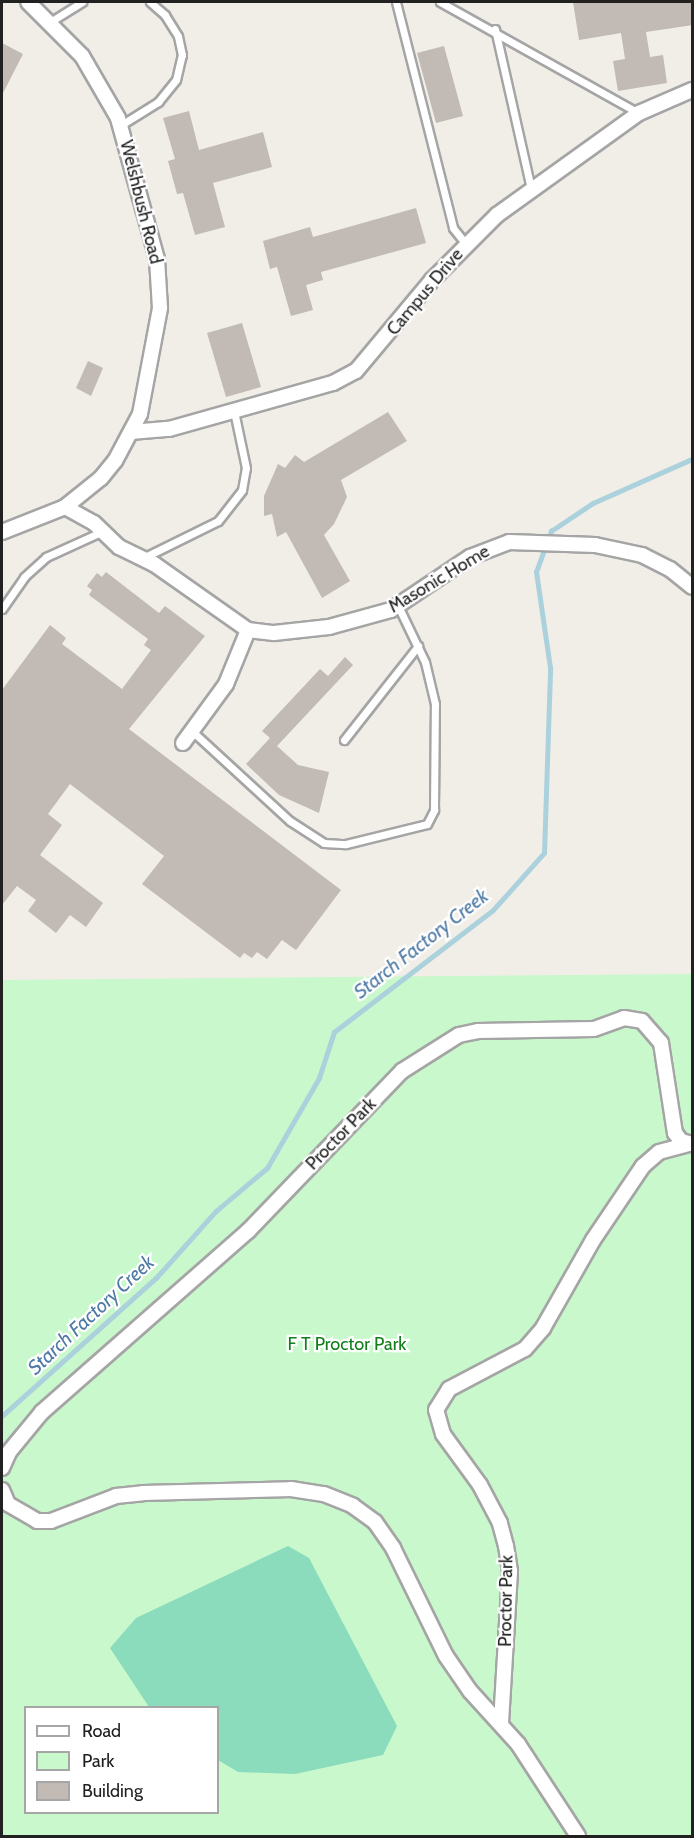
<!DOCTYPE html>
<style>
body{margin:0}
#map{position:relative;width:694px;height:1838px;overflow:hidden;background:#f1eee8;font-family:Cabin,sans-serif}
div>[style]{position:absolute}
.park>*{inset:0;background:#c8f8cc}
.pitch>*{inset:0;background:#8adcbd}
.stream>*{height:4.5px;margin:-2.25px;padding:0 2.25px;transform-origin:2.25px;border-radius:2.25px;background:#abd1dc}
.building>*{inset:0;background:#c1bab5}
.roads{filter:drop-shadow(2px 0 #a5a5a5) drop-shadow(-2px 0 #a5a5a5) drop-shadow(0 2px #a5a5a5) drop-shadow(0 -2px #a5a5a5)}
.lane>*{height:7px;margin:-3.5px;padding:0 3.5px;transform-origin:3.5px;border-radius:3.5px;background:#fff}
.street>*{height:14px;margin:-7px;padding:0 7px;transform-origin:7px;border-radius:7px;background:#fff}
span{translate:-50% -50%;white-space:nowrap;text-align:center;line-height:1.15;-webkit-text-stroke:4.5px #fff;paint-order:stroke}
.street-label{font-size:18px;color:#212121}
.park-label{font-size:18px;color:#117d1b}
.water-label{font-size:20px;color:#4e7aa5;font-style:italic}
.frame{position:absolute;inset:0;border:3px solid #212121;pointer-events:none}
.legend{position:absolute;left:24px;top:1706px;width:195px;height:108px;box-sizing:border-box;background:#fff;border:2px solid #a6a6a6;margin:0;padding:8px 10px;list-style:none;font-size:18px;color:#212121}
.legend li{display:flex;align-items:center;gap:12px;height:30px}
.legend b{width:30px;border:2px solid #a6a6a6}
</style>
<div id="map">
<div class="park">
<i style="clip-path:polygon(evenodd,692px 974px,692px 1836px,2px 1836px,2px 980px,692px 974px,26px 1708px,218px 1708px,218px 1812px,26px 1812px,26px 1708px)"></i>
</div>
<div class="pitch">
<i style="clip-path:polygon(288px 1546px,309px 1558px,397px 1726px,383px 1755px,295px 1774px,238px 1772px,218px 1760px,218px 1708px,149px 1707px,110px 1648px,136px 1618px)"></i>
</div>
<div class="stream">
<i style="left:2px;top:1416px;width:207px;rotate:-41.9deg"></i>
<i style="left:156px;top:1278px;width:90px;rotate:-48.2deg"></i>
<i style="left:216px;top:1211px;width:67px;rotate:-40.1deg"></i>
<i style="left:267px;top:1168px;width:104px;rotate:-60deg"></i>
<i style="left:319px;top:1078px;width:48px;rotate:-71.9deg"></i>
<i style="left:334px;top:1032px;width:200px;rotate:-37.5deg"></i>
<i style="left:493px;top:910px;width:76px;rotate:-48.2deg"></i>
<i style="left:544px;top:853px;width:185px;rotate:-88.1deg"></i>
<i style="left:550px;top:668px;width:97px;rotate:-98.3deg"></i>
<i style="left:536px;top:572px;width:32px;rotate:-70deg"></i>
<i style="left:547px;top:542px;width:12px;rotate:-70deg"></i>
<i style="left:551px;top:531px;width:50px;rotate:-33.7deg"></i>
<i style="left:593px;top:503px;width:108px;rotate:-24deg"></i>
</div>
<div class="building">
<i style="clip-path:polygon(573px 2px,693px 2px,693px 25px,646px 32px,650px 57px,663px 55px,667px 83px,618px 91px,613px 61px,625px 59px,621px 33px,579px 40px)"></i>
<i style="clip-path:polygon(2px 43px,23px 54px,2px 95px)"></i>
<i style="clip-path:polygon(444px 46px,463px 116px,436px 123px,417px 53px)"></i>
<i style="clip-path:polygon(189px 111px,199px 150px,263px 132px,272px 167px,213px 183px,225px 227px,195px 235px,183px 193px,177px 194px,168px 161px,175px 159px,163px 118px)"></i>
<i style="clip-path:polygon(416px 208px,426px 243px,321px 272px,323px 280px,306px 285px,313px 310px,291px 316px,277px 267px,270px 269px,263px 241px,310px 227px,313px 237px)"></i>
<i style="clip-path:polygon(242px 323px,261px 387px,226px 397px,207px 333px)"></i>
<i style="clip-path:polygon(88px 361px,103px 368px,91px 396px,76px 388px)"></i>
<i style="clip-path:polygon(388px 412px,407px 441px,341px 480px,347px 497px,334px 524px,324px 535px,350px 581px,322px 598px,286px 532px,277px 537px,272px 514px,264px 516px,264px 496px,278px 464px,285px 468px,295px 455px,304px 462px)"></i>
<i style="clip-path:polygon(106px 572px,159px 613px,165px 606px,205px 636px,129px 729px,341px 890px,296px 950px,282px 940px,267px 959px,257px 952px,252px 958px,244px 953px,240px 958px,142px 884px,164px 856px,70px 784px,48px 814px,62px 825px,40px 855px,103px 903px,86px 927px,70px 915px,56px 933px,28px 911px,36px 900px,17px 886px,2px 905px,2px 690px,50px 625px,66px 638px,62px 644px,122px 689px,151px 650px,144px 645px,148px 639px,89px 595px,92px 590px,87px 586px,97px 573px,102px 577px)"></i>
<i style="clip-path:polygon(345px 657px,353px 665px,277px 746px,298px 765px,329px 772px,319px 813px,279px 795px,246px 764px,270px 738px,262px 731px,320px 669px,328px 676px)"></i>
</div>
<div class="roads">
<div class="lane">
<i style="left:396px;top:2px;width:233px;rotate:75.8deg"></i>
<i style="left:453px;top:228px;width:19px;rotate:51deg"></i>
<i style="left:440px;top:2px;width:228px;rotate:29.2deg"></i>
<i style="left:50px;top:22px;width:38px;rotate:-32deg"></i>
<i style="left:495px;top:29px;width:164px;rotate:77.3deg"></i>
<i style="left:121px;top:125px;width:44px;rotate:-31.9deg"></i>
<i style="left:158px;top:102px;width:28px;rotate:-51deg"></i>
<i style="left:176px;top:80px;width:26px;rotate:-77deg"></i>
<i style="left:182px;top:55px;width:19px;rotate:-102deg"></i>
<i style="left:178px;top:36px;width:25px;rotate:-122deg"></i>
<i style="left:165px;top:15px;width:20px;rotate:-139deg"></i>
<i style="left:145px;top:557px;width:81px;rotate:-26.3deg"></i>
<i style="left:218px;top:521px;width:39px;rotate:-52deg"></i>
<i style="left:242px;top:490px;width:22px;rotate:-80deg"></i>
<i style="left:246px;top:468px;width:58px;rotate:-101.9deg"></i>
<i style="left:2px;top:609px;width:39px;rotate:-55deg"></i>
<i style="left:24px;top:577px;width:30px;rotate:-42deg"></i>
<i style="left:46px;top:557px;width:63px;rotate:-24.5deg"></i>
<i style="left:192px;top:731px;width:133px;rotate:42.6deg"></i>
<i style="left:290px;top:821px;width:40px;rotate:32.9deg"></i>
<i style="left:324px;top:843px;width:22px;rotate:3deg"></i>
<i style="left:346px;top:844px;width:83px;rotate:-13.9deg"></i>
<i style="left:427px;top:824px;width:16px;rotate:-63deg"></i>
<i style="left:434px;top:810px;width:106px;rotate:-89.5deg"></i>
<i style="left:435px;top:704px;width:43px;rotate:-103.4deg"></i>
<i style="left:425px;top:662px;width:62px;rotate:-115.7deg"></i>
<i style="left:344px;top:740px;width:120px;rotate:-51.8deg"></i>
</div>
<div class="street">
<i style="left:131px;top:432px;width:38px;rotate:-5deg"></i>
<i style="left:169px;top:429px;width:170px;rotate:-15.7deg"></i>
<i style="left:333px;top:383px;width:26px;rotate:-28deg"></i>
<i style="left:356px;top:371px;width:119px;rotate:-50.1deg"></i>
<i style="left:432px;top:280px;width:92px;rotate:-45deg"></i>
<i style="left:497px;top:215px;width:175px;rotate:-35.7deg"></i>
<i style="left:639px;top:113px;width:58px;rotate:-23.5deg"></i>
<i style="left:65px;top:507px;width:33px;rotate:29deg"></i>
<i style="left:94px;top:523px;width:35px;rotate:44deg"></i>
<i style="left:119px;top:547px;width:39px;rotate:26deg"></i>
<i style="left:154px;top:564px;width:115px;rotate:35.1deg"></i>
<i style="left:248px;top:630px;width:26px;rotate:7deg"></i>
<i style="left:274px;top:633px;width:55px;rotate:-6.2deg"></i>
<i style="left:329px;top:627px;width:64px;rotate:-15.3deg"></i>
<i style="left:391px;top:610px;width:95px;rotate:-33.9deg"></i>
<i style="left:470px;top:557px;width:42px;rotate:-21deg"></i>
<i style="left:509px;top:542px;width:86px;rotate:2deg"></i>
<i style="left:595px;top:545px;width:48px;rotate:12deg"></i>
<i style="left:642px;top:555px;width:31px;rotate:27deg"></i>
<i style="left:670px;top:569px;width:28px;rotate:39deg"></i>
<i style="left:2px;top:532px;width:68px;rotate:-21.6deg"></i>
<i style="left:65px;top:507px;width:46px;rotate:-38.9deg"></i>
<i style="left:101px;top:478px;width:22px;rotate:-51deg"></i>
<i style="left:115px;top:461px;width:53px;rotate:-62deg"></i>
<i style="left:140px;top:414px;width:108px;rotate:-79.3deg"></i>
<i style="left:160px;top:308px;width:49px;rotate:-93.5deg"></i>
<i style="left:157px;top:259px;width:146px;rotate:-105.5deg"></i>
<i style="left:118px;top:118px;width:72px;rotate:-120.1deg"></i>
<i style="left:82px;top:56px;width:76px;rotate:-135deg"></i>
<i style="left:183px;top:743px;width:73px;rotate:-53.9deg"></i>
<i style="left:226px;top:684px;width:58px;rotate:-67.8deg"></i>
<i style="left:2px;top:1468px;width:17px;rotate:-66deg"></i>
<i style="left:9px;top:1452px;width:52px;rotate:-50.5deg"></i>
<i style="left:42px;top:1412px;width:274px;rotate:-41.3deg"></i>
<i style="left:248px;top:1231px;width:222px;rotate:-46.1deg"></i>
<i style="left:402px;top:1071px;width:67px;rotate:-32.3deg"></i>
<i style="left:459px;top:1035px;width:19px;rotate:-12deg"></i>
<i style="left:478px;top:1031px;width:116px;rotate:-1deg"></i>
<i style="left:594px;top:1029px;width:32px;rotate:-20deg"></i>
<i style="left:624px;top:1018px;width:18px;rotate:9deg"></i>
<i style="left:642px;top:1021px;width:29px;rotate:49deg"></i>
<i style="left:661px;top:1043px;width:91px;rotate:81.2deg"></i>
<i style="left:675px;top:1133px;width:10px;rotate:53deg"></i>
<i style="left:681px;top:1141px;width:11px;rotate:15deg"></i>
<i style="left:2px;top:1490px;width:15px;rotate:67deg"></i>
<i style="left:8px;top:1504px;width:34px;rotate:30deg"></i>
<i style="left:37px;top:1521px;width:14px"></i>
<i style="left:51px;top:1521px;width:70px;rotate:-21deg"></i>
<i style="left:116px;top:1496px;width:27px;rotate:-6deg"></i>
<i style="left:143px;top:1493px;width:148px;rotate:-1.5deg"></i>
<i style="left:291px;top:1489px;width:33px;rotate:9deg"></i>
<i style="left:324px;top:1494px;width:31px;rotate:22deg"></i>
<i style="left:353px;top:1506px;width:27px;rotate:36deg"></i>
<i style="left:375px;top:1522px;width:32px;rotate:55deg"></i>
<i style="left:393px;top:1548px;width:120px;rotate:63.9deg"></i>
<i style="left:446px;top:1656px;width:42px;rotate:55.6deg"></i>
<i style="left:470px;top:1691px;width:72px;rotate:47.8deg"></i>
<i style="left:518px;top:1744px;width:110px;rotate:56.9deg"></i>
<i style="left:501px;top:1723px;width:152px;rotate:-86.6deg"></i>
<i style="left:510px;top:1571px;width:25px;rotate:-99deg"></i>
<i style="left:506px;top:1546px;width:24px;rotate:-105deg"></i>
<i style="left:500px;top:1523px;width:43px;rotate:-117.8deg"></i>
<i style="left:480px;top:1485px;width:63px;rotate:-126deg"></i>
<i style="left:443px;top:1434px;width:25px;rotate:-106deg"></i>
<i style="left:436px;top:1410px;width:25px;rotate:-58deg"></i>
<i style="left:449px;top:1389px;width:86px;rotate:-27.8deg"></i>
<i style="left:525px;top:1349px;width:28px;rotate:-49deg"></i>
<i style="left:543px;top:1328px;width:101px;rotate:-60.4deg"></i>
<i style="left:593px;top:1240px;width:89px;rotate:-56deg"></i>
<i style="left:643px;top:1166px;width:21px;rotate:-41deg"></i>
<i style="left:659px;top:1152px;width:30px;rotate:-15deg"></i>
</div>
</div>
<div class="street-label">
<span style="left:141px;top:202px;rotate:76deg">Welshbush Road</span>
<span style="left:425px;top:292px;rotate:-50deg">Campus Drive</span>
<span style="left:439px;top:579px;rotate:-31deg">Masonic Home</span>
<span style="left:341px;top:1134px;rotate:-46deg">Proctor Park</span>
<span style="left:506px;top:1601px;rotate:-89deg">Proctor Park</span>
</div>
<div class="park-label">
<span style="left:347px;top:1344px">F T Proctor Park</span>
</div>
<div class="water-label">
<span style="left:421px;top:944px;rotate:-38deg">Starch Factory Creek</span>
<span style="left:91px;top:1315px;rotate:-43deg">Starch Factory Creek</span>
</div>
<div class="frame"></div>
<ul class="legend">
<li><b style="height:8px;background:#fff"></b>Road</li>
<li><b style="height:16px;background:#c8f8cc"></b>Park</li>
<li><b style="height:16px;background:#c1bab5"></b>Building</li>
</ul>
</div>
